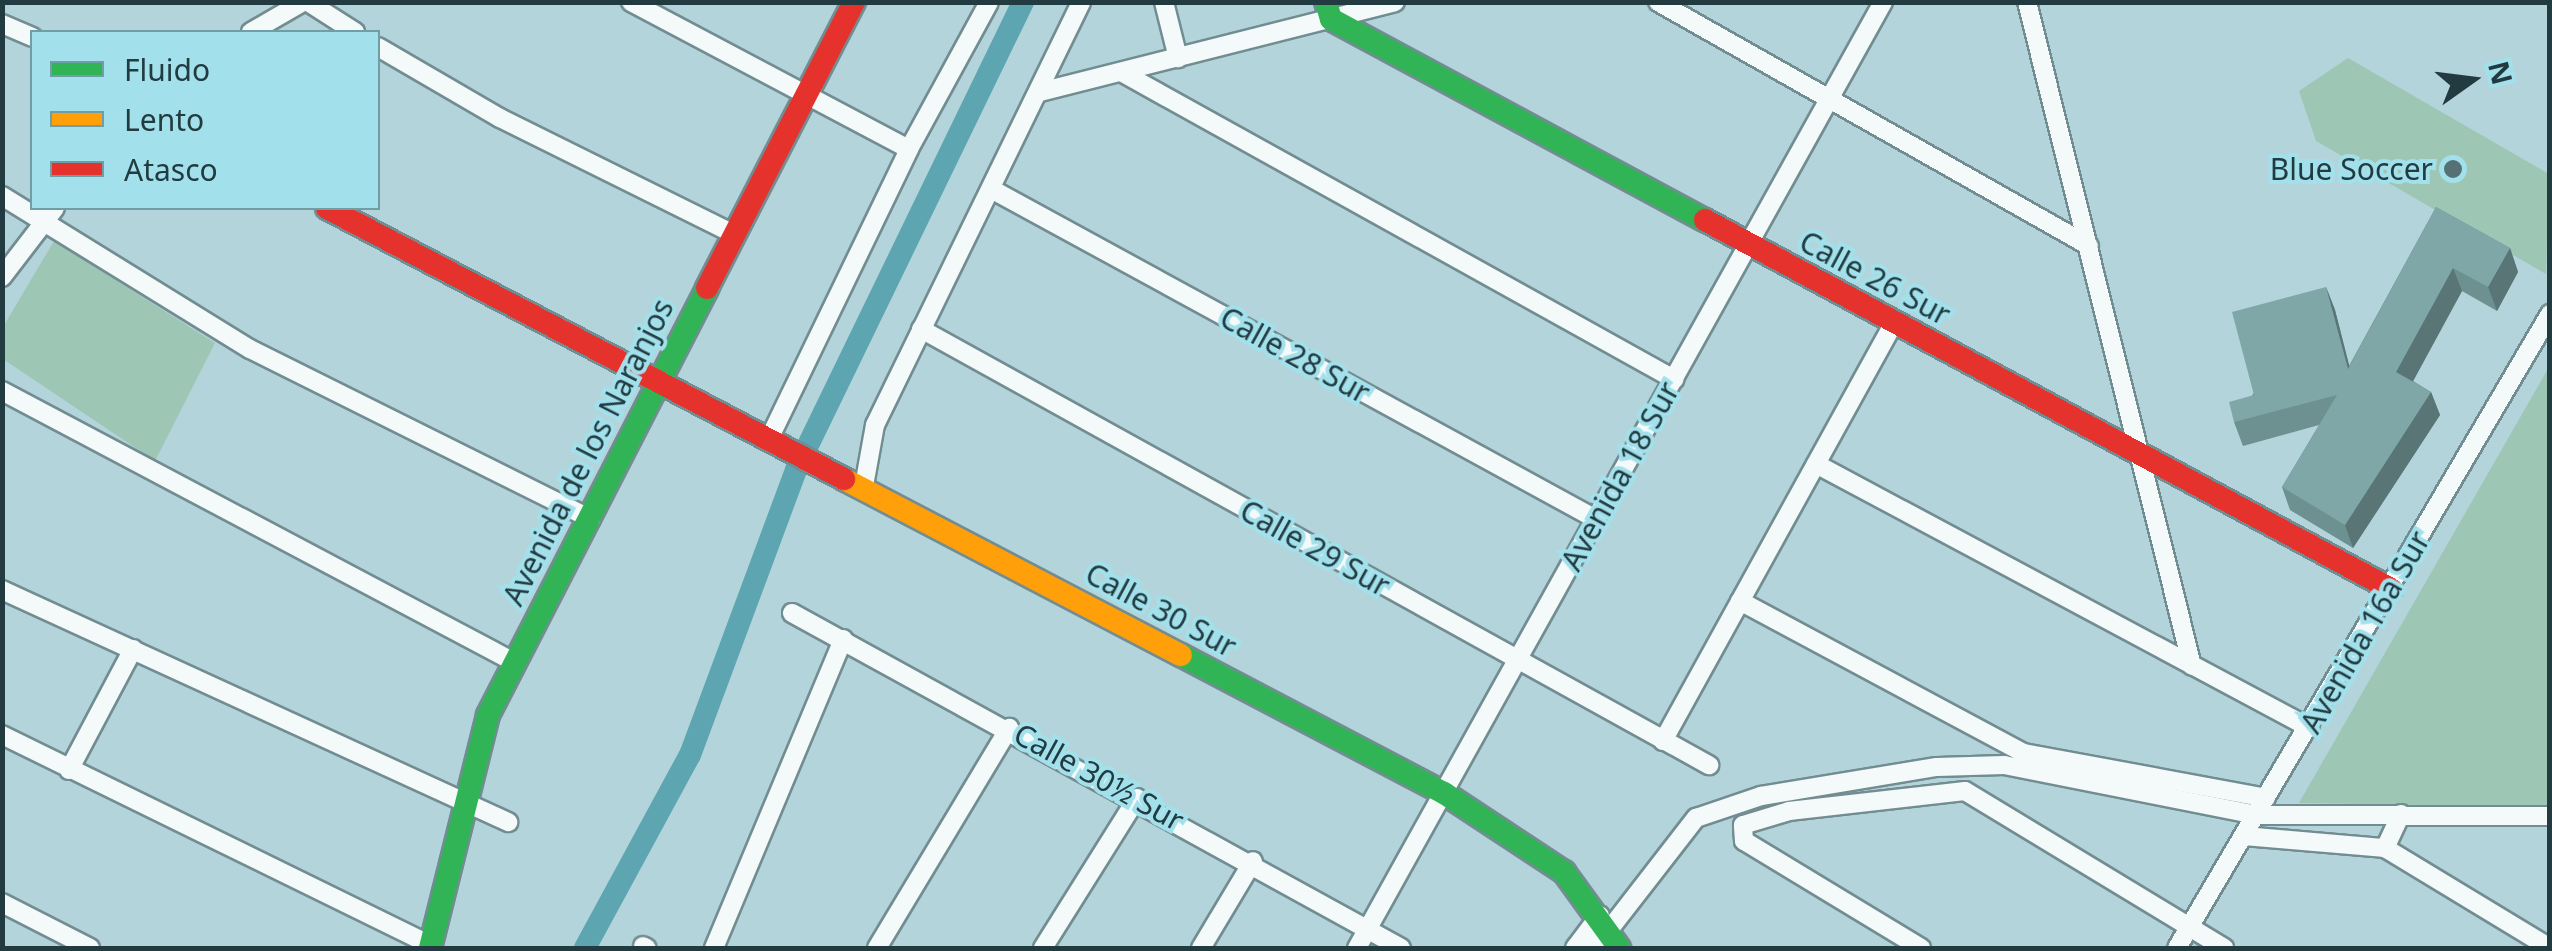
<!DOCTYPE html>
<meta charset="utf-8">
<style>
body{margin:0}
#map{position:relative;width:2552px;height:951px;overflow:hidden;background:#b3d4da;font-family:"Noto Sans",sans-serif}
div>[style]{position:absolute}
.green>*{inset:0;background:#9ec6b4}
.canal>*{height:22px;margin:-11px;padding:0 11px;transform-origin:11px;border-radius:11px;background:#5ca5b1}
.roads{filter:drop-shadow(2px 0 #728d92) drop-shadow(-2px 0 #728d92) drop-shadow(0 2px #728d92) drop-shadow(0 -2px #728d92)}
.street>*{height:18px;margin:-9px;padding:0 9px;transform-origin:9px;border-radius:9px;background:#f4f9f9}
.fast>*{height:22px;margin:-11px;padding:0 11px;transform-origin:11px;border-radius:11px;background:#30b455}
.slow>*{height:22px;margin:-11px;padding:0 11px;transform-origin:11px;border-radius:11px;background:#ff9f0a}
.jam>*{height:22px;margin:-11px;padding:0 11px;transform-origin:11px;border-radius:11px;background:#e5322d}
.wall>*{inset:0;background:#6d9090}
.shaded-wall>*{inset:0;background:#597576}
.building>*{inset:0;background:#7fa7a8}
.dots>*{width:28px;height:28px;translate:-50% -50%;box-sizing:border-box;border:5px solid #a2e0eb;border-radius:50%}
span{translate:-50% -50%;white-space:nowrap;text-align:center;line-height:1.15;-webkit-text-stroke:8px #a2e0eb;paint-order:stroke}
.poi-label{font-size:30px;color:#223b40}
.right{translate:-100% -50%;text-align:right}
.street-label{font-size:30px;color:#223b40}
.frame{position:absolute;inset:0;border:5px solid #223b40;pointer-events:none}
.legend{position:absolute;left:30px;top:30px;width:350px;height:180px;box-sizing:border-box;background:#a2e0eb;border:2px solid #6f9ea7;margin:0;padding:12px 18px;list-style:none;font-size:30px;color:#223b40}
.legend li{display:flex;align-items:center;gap:20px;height:50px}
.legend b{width:50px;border:2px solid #6f9ea7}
.north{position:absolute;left:2422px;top:30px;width:100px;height:100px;-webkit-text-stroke:8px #a2e0eb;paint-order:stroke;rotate:76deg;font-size:28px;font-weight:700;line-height:40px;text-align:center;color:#223b40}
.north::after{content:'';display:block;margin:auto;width:35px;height:45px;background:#223b40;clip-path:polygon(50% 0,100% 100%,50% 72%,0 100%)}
</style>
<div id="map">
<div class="green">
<i style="clip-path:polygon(2348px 58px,2549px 174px,2546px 274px,2316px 141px,2299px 91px)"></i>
<i style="clip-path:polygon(54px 241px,215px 343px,155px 461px,3px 359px,3px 327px)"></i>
<i style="clip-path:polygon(2549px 367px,2549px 807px,2299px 803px)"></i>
</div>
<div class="canal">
<i style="left:585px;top:948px;width:220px;rotate:-61.5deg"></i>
<i style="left:690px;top:755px;width:304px;rotate:-69.6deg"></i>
<i style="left:796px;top:470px;width:520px;rotate:-64.12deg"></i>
</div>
<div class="roads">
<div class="street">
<i style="left:308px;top:2px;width:56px;rotate:32.6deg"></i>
<i style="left:631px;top:2px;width:314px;rotate:27.9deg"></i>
<i style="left:1164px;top:2px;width:58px;rotate:76deg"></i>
<i style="left:1658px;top:2px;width:495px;rotate:29.5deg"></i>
<i style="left:2027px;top:2px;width:684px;rotate:76.04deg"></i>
<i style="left:2px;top:24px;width:33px;rotate:23deg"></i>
<i style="left:251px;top:32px;width:60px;rotate:-30deg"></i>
<i style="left:378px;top:47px;width:141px;rotate:30.2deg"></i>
<i style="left:500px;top:118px;width:261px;rotate:26.4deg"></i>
<i style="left:1121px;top:72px;width:633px;rotate:29.04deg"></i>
<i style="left:1040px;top:92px;width:366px;rotate:-14.2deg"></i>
<i style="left:993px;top:190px;width:687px;rotate:28.62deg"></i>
<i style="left:2px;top:196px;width:291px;rotate:31.7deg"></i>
<i style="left:250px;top:349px;width:381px;rotate:26.5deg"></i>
<i style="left:2px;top:277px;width:87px;rotate:-52.5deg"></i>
<i style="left:921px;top:329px;width:901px;rotate:28.96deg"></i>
<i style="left:2px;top:391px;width:579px;rotate:27.89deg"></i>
<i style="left:770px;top:437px;width:320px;rotate:-64.2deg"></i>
<i style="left:909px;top:149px;width:167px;rotate:-61.4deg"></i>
<i style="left:1816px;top:464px;width:560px;rotate:28.12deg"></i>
<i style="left:864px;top:486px;width:62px;rotate:-79.8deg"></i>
<i style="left:875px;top:425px;width:470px;rotate:-64deg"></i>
<i style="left:2px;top:590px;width:557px;rotate:24.63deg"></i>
<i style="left:1740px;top:601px;width:322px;rotate:28.2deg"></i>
<i style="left:2024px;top:753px;width:246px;rotate:10.5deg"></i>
<i style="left:792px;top:613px;width:695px;rotate:28.81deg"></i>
<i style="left:2px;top:735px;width:479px;rotate:26.1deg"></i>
<i style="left:1663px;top:741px;width:478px;rotate:-61.1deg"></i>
<i style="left:69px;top:770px;width:137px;rotate:-62.1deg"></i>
<i style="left:2401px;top:814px;width:38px;rotate:115deg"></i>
<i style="left:2385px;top:848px;width:193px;rotate:31.2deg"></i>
<i style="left:2244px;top:836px;width:142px;rotate:4.9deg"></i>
<i style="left:2px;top:903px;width:99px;rotate:27.1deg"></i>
<i style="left:643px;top:946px;width:4px;rotate:27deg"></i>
<i style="left:714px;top:948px;width:335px;rotate:-67.3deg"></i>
<i style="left:877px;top:948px;width:257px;rotate:-59deg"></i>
<i style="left:1043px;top:948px;width:177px;rotate:-57.9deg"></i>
<i style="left:1201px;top:948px;width:101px;rotate:-59.1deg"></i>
<i style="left:1357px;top:948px;width:1082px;rotate:-60.92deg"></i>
<i style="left:1575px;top:948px;width:41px;rotate:-52.9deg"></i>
<i style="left:1595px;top:948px;width:165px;rotate:-52.2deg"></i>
<i style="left:1696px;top:818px;width:69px;rotate:-18.7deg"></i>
<i style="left:1761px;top:796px;width:178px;rotate:-9.4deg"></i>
<i style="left:1937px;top:767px;width:67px;rotate:-1.7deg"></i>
<i style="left:2004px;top:765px;width:257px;rotate:11.2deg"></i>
<i style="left:2256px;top:815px;width:294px;rotate:0.2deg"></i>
<i style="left:1921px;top:948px;width:207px;rotate:-148.8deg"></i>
<i style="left:1744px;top:841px;width:16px;rotate:-94deg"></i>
<i style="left:1743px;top:825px;width:48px;rotate:-16.9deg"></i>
<i style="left:1789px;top:811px;width:177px;rotate:-6.5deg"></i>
<i style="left:1965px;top:791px;width:303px;rotate:31.2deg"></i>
<i style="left:2177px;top:948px;width:736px;rotate:-59.53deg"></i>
</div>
<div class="fast">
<i style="left:1326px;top:2px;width:18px;rotate:74deg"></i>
<i style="left:1331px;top:19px;width:425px;rotate:28.3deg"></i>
<i style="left:1181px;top:655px;width:297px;rotate:27.7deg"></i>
<i style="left:1444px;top:793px;width:144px;rotate:33.4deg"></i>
<i style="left:1564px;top:872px;width:94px;rotate:54.1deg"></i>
<i style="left:430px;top:948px;width:240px;rotate:-76deg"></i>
<i style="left:488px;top:715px;width:480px;rotate:-62.8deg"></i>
</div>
<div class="slow">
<i style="left:844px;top:479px;width:380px;rotate:27.6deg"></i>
</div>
<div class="jam">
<i style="left:327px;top:208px;width:584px;rotate:27.66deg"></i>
<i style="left:1705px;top:220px;width:779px;rotate:28.28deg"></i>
<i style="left:707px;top:288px;width:322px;rotate:-62.8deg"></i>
</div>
</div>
<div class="wall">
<i style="clip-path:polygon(2436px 207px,2510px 248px,2518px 272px,2497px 311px,2462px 291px,2413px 381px,2431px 392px,2440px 415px,2353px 548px,2290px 510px,2282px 487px,2319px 425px,2243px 446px,2234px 422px,2326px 287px,2335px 310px,2349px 366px)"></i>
</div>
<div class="shaded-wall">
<i style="clip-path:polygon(2510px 248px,2518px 272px,2497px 311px,2488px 287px)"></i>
<i style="clip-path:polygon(2453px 268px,2462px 291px,2405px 396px,2396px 372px)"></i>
<i style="clip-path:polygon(2326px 287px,2335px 310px,2356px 392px,2348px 369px)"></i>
<i style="clip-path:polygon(2431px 392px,2440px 415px,2353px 548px,2345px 525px)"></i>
</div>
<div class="building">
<i style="clip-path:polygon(2436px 207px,2510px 248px,2488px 287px,2453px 268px,2396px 372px,2431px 392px,2345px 525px,2282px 487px,2337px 395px,2234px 422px,2229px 402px,2254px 395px,2232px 312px,2326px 287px,2348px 369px)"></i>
</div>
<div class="dots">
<i style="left:2453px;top:169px;background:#557176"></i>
</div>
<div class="poi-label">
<span class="right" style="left:2433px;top:169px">Blue Soccer</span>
</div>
<div class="street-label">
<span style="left:1875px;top:278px;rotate:28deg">Calle 26 Sur</span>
<span style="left:1295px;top:355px;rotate:29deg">Calle 28 Sur</span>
<span style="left:588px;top:452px;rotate:-63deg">Avenida de los Naranjos</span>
<span style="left:1620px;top:476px;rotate:-61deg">Avenida 18 Sur</span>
<span style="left:1315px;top:548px;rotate:29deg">Calle 29 Sur</span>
<span style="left:1161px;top:610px;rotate:28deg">Calle 30 Sur</span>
<span style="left:2365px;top:632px;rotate:-60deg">Avenida 16a Sur</span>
<span style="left:1099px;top:777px;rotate:29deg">Calle 30½ Sur</span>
</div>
<div class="frame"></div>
<ul class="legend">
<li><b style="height:12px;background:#30b455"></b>Fluido</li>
<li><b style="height:12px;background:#ff9f0a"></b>Lento</li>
<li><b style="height:12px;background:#e5322d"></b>Atasco</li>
</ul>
<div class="north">N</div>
</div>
